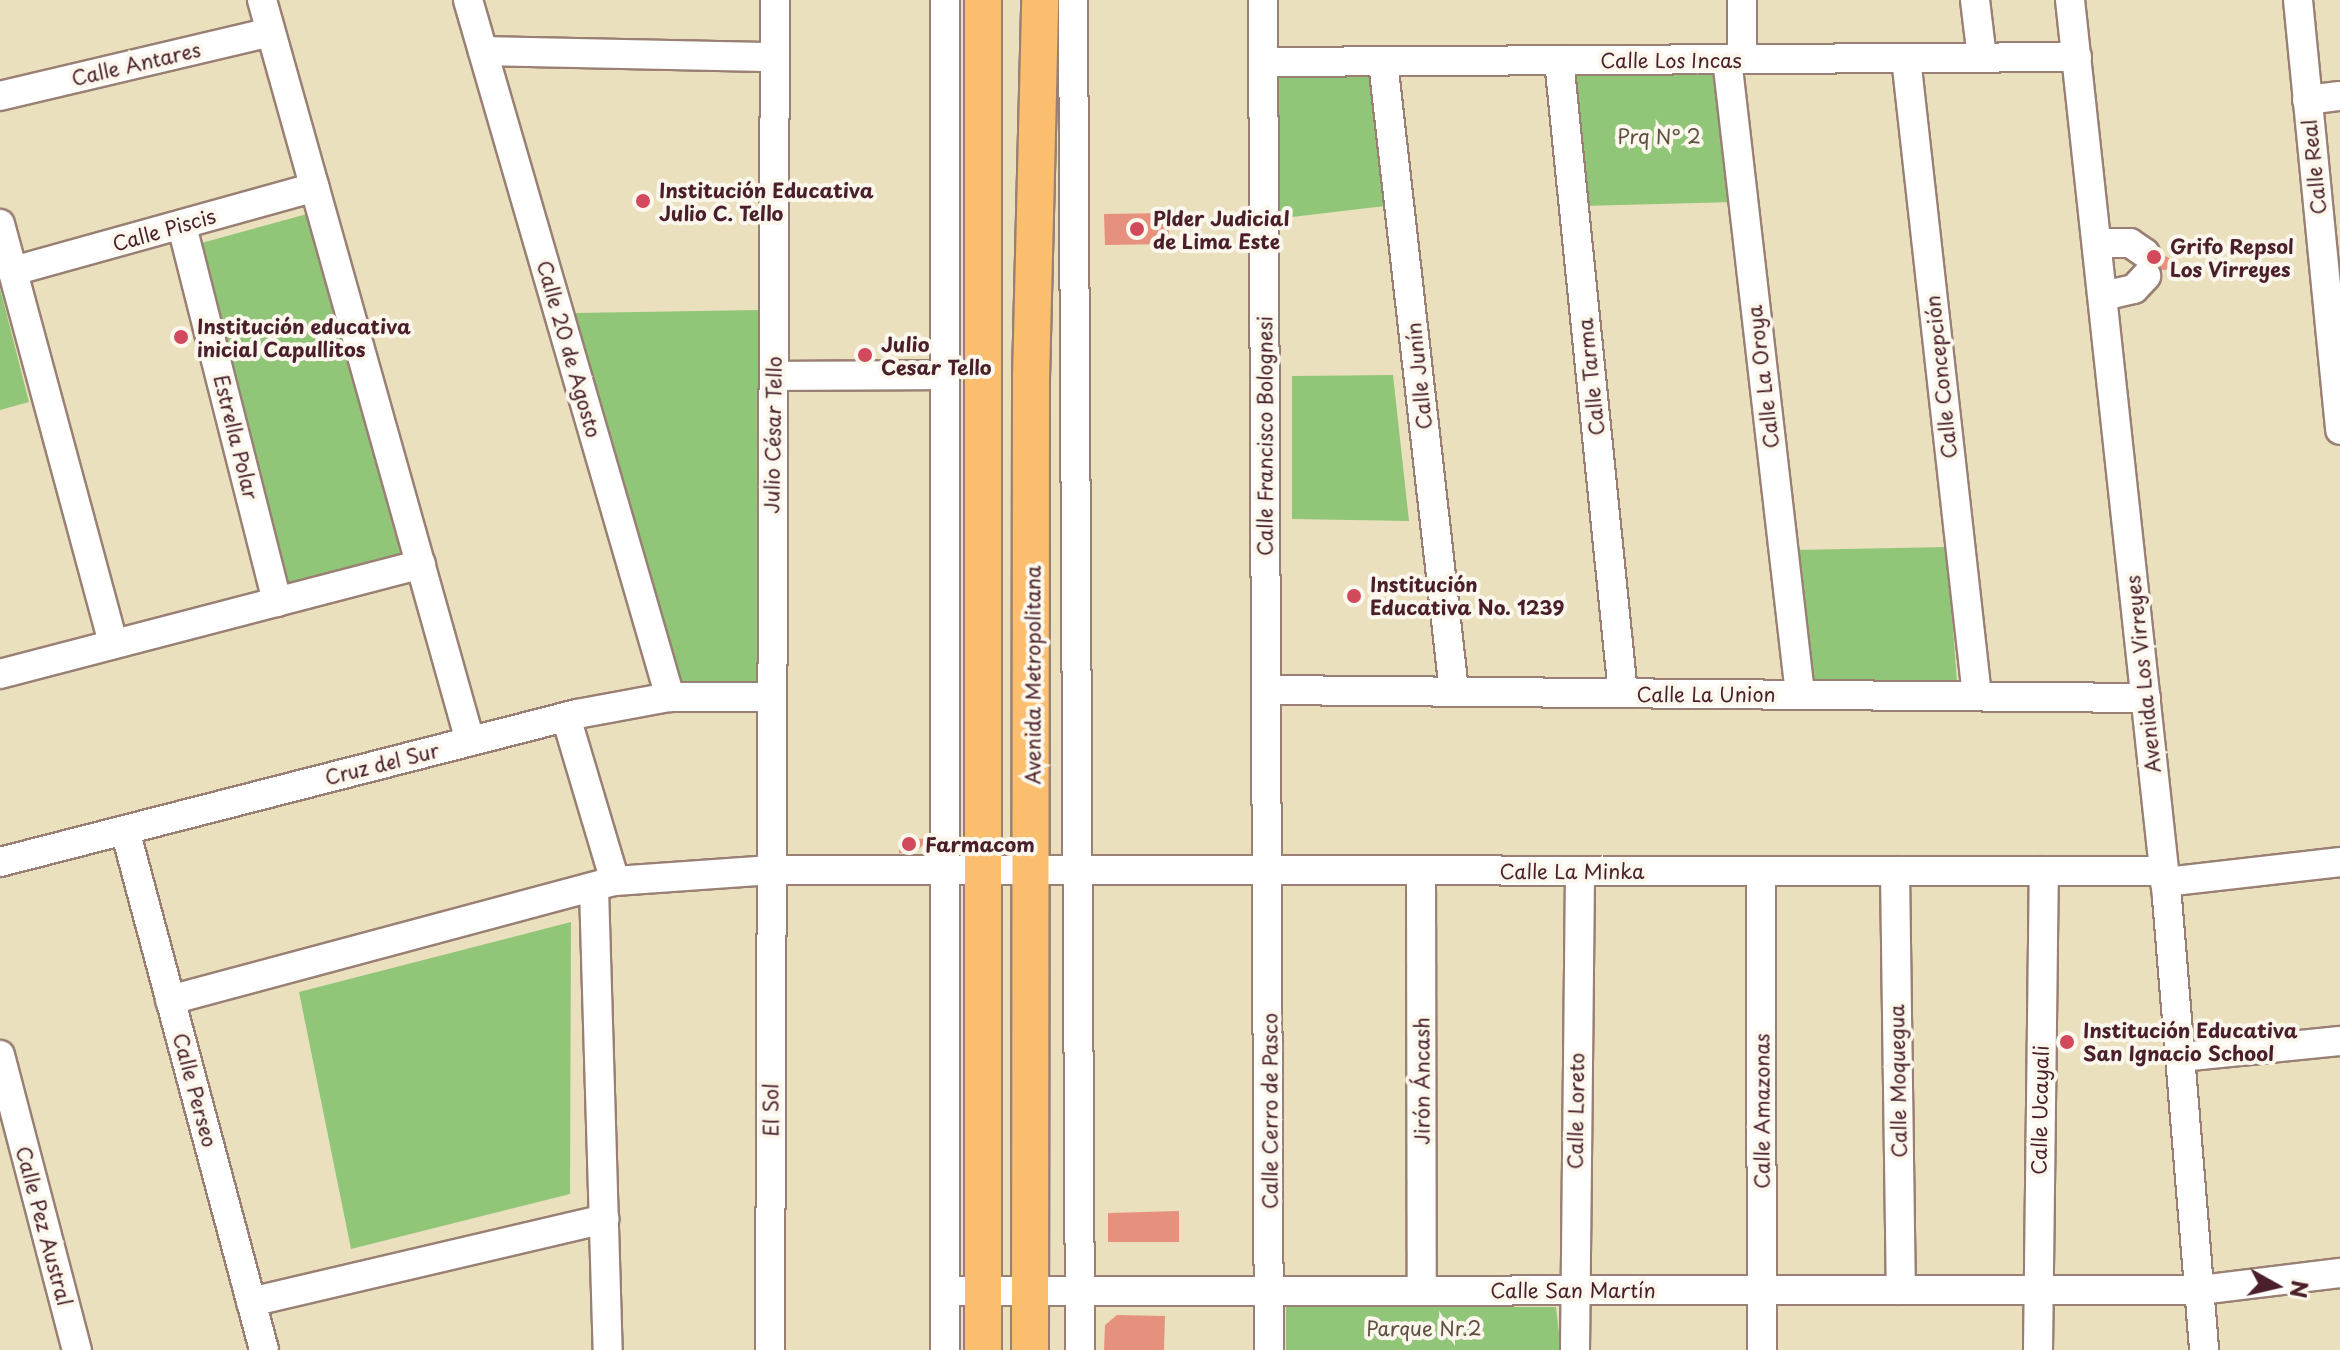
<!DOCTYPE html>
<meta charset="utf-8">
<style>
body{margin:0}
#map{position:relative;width:2340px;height:1350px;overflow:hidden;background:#ebe0bd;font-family:"Playpen Sans",sans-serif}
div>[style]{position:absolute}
.green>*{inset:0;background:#91c678}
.building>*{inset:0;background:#e6917e}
.round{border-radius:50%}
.roads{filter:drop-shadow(2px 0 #9a8074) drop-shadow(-2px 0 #9a8074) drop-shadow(0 2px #9a8074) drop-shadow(0 -2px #9a8074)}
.minor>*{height:28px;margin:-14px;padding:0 14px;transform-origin:14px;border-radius:14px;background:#fff}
.major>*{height:36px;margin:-18px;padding:0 18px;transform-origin:18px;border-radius:18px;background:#fbbe6e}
.dots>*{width:22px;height:22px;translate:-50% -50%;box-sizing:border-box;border:4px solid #fbf7ec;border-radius:50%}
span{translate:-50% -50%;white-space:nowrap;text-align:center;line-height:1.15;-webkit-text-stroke:8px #fbf7ec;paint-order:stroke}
.street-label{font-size:20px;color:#4a1f2b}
.park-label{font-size:20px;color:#5f5142}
.poi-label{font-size:20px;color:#4a1f2b;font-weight:700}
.left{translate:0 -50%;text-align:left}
.north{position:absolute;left:2236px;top:1246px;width:80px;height:80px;-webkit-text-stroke:6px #fbf7ec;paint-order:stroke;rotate:98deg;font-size:22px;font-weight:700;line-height:32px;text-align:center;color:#4a1f2b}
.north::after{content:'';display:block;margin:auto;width:28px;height:36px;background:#4a1f2b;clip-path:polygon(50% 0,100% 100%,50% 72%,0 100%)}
</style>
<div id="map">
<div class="green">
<i style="clip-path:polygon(1720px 70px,1736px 202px,1582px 206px,1568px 71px)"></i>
<i style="clip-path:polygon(1364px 71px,1372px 79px,1385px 206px,1275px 219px,1272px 74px)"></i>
<i style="clip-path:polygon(307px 214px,405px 554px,286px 583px,198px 244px)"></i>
<i style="clip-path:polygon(0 288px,29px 402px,0 410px)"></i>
<i style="clip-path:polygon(759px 310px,758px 679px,747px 688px,681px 689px,568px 319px,576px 313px)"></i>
<i style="clip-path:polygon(1393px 375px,1409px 521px,1292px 519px,1292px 376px)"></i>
<i style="clip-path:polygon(1947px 547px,1957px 682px,1807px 681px,1794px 550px)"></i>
<i style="clip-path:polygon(571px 922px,570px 1194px,351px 1249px,299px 992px)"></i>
<i style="clip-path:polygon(1286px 1306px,1556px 1307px,1561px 1350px,1286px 1350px)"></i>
</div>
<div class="building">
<i style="clip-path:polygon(1169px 213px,1169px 244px,1105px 245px,1104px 214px)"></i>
<i class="round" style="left:2157px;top:256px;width:14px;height:14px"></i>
<i style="clip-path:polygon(899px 838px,928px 839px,928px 840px,915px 853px,899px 853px)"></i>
<i style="clip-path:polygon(1179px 1211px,1179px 1242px,1108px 1242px,1108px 1213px)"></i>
<i style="clip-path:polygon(1117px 1315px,1165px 1316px,1164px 1350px,1104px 1350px,1105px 1325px)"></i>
</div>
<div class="roads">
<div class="minor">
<i style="left:262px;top:0;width:770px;rotate:74.32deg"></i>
<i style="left:468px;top:0;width:726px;rotate:73.84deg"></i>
<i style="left:1073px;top:0;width:1350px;rotate:89.7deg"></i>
<i style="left:1263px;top:0;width:1350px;rotate:89.75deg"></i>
<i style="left:1742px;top:0;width:59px;rotate:90deg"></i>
<i style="left:1975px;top:0;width:58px;rotate:83.1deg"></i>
<i style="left:2070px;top:0;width:903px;rotate:83.83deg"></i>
<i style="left:2167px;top:898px;width:454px;rotate:85.3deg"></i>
<i style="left:2298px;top:0;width:432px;rotate:84.4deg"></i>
<i style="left:483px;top:51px;width:292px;rotate:1.2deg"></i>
<i style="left:1906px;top:58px;width:642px;rotate:83.65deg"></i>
<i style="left:1727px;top:59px;width:639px;rotate:83.44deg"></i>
<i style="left:1559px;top:60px;width:636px;rotate:84.23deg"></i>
<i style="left:1264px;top:62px;width:813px;rotate:-0.35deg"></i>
<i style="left:1383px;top:62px;width:633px;rotate:83.56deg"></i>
<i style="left:0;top:96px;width:278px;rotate:-13.3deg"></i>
<i style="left:2307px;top:100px;width:33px;rotate:-7deg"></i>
<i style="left:0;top:224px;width:435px;rotate:74.9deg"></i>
<i style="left:182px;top:226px;width:388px;rotate:75.8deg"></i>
<i style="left:2097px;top:243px;width:33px"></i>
<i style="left:2130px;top:243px;width:18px;rotate:34deg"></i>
<i style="left:13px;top:271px;width:313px;rotate:-15.5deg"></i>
<i style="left:2103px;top:296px;width:32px;rotate:-13deg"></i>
<i style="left:2134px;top:289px;width:18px;rotate:-47deg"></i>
<i style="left:774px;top:376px;width:170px;rotate:-0.3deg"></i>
<i style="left:0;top:674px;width:435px;rotate:-14.6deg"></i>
<i style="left:1266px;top:690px;width:880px;rotate:0.52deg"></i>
<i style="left:566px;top:717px;width:171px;rotate:73.4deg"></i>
<i style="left:125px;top:830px;width:538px;rotate:75.03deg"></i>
<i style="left:0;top:862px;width:596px;rotate:-14.39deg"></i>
<i style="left:577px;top:714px;width:95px;rotate:-10.4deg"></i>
<i style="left:670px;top:697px;width:99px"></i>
<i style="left:1421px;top:871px;width:420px;rotate:89.9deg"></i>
<i style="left:1761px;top:871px;width:479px;rotate:89.9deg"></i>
<i style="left:1895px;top:871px;width:419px;rotate:89.2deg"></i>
<i style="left:2165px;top:882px;width:176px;rotate:-6.5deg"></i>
<i style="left:594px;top:889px;width:461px;rotate:88.3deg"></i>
<i style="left:170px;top:1000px;width:461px;rotate:-15deg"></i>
<i style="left:615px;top:881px;width:157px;rotate:-4deg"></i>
<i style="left:772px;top:870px;width:1392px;rotate:0.04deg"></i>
<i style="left:0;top:1055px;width:305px;rotate:75.4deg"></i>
<i style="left:2182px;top:1057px;width:159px;rotate:-5.8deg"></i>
<i style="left:945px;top:1291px;width:1256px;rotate:-0.05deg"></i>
<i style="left:2201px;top:1290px;width:140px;rotate:-7deg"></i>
<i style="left:251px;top:1302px;width:363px;rotate:-13.2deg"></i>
<i style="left:770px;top:1350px;width:1350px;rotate:-89.79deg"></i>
<i style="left:945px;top:1350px;width:1350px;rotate:-90deg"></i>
<i style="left:1575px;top:1350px;width:479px;rotate:-89.4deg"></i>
<i style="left:2038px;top:1350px;width:479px;rotate:-89.3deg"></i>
</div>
<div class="major">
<i style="left:983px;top:1350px;width:1350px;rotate:-90deg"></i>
<i style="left:1030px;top:1350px;width:972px;rotate:-89.94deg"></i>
<i style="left:1031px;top:378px;width:378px;rotate:-88.6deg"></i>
</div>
</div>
<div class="dots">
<i style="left:643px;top:201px;background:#d1495b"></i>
<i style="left:1137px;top:229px;background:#d1495b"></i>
<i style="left:2154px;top:257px;background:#d1495b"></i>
<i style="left:181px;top:337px;background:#d1495b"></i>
<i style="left:865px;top:355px;background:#d1495b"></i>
<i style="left:1354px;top:596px;background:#d1495b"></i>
<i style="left:909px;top:844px;background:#d1495b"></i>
<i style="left:2067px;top:1042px;background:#d1495b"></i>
</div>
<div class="street-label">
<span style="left:1671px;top:60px">Calle Los Incas</span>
<span style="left:136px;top:64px;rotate:-13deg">Calle Antares</span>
<span style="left:2314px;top:167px;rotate:-96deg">Calle Real</span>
<span style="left:164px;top:230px;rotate:-16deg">Calle Piscis</span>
<span style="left:569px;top:349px;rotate:74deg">Calle 20 de Agosto</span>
<span style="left:1419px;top:376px;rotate:-96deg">Calle Junín</span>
<span style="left:1591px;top:377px;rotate:-96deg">Calle Tarma</span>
<span style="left:1763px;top:377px;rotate:-97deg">Calle La Oroya</span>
<span style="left:1941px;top:377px;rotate:-96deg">Calle Concepción</span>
<span style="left:773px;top:435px;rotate:-89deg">Julio César Tello</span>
<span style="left:1265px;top:436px;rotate:-90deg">Calle Francisco Bolognesi</span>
<span style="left:236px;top:437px;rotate:76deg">Estrella Polar</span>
<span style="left:2143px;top:674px;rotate:-96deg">Avenida Los Virreyes</span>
<span style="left:1033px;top:675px;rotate:-90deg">Avenida Metropolitana</span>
<span style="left:1706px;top:694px">Calle La Union</span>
<span style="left:382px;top:764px;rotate:-14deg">Cruz del Sur</span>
<span style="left:1572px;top:871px">Calle La Minka</span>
<span style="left:1422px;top:1081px;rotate:-90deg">Jirón Áncash</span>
<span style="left:1898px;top:1081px;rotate:-91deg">Calle Moquegua</span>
<span style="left:195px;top:1090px;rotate:75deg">Calle Perseo</span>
<span style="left:771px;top:1110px;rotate:-90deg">El Sol</span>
<span style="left:2040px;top:1110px;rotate:-89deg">Calle Ucayali</span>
<span style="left:1270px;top:1111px;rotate:-90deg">Calle Cerro de Pasco</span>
<span style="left:1576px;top:1111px;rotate:-89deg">Calle Loreto</span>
<span style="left:1762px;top:1111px;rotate:-90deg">Calle Amazonas</span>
<span style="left:44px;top:1226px;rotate:75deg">Calle Pez Austral</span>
<span style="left:1573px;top:1290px">Calle San Martín</span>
</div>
<div class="park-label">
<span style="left:1659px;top:136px">Prq N° 2</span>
<span style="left:1424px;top:1328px">Parque Nr.2</span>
</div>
<div class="poi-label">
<span class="left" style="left:659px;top:202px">Institución Educativa<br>Julio C. Tello</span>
<span class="left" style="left:1153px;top:230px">Plder Judicial<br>de Lima Este</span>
<span class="left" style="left:2170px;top:258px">Grifo Repsol<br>Los Virreyes</span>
<span class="left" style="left:197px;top:338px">Institución educativa<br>inicial Capullitos</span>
<span class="left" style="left:881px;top:356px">Julio<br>Cesar Tello</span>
<span class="left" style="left:1370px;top:596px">Institución<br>Educativa No. 1239</span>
<span class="left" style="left:925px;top:844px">Farmacom</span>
<span class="left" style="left:2083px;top:1042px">Institución Educativa<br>San Ignacio School</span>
</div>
<div class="north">N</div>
</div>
